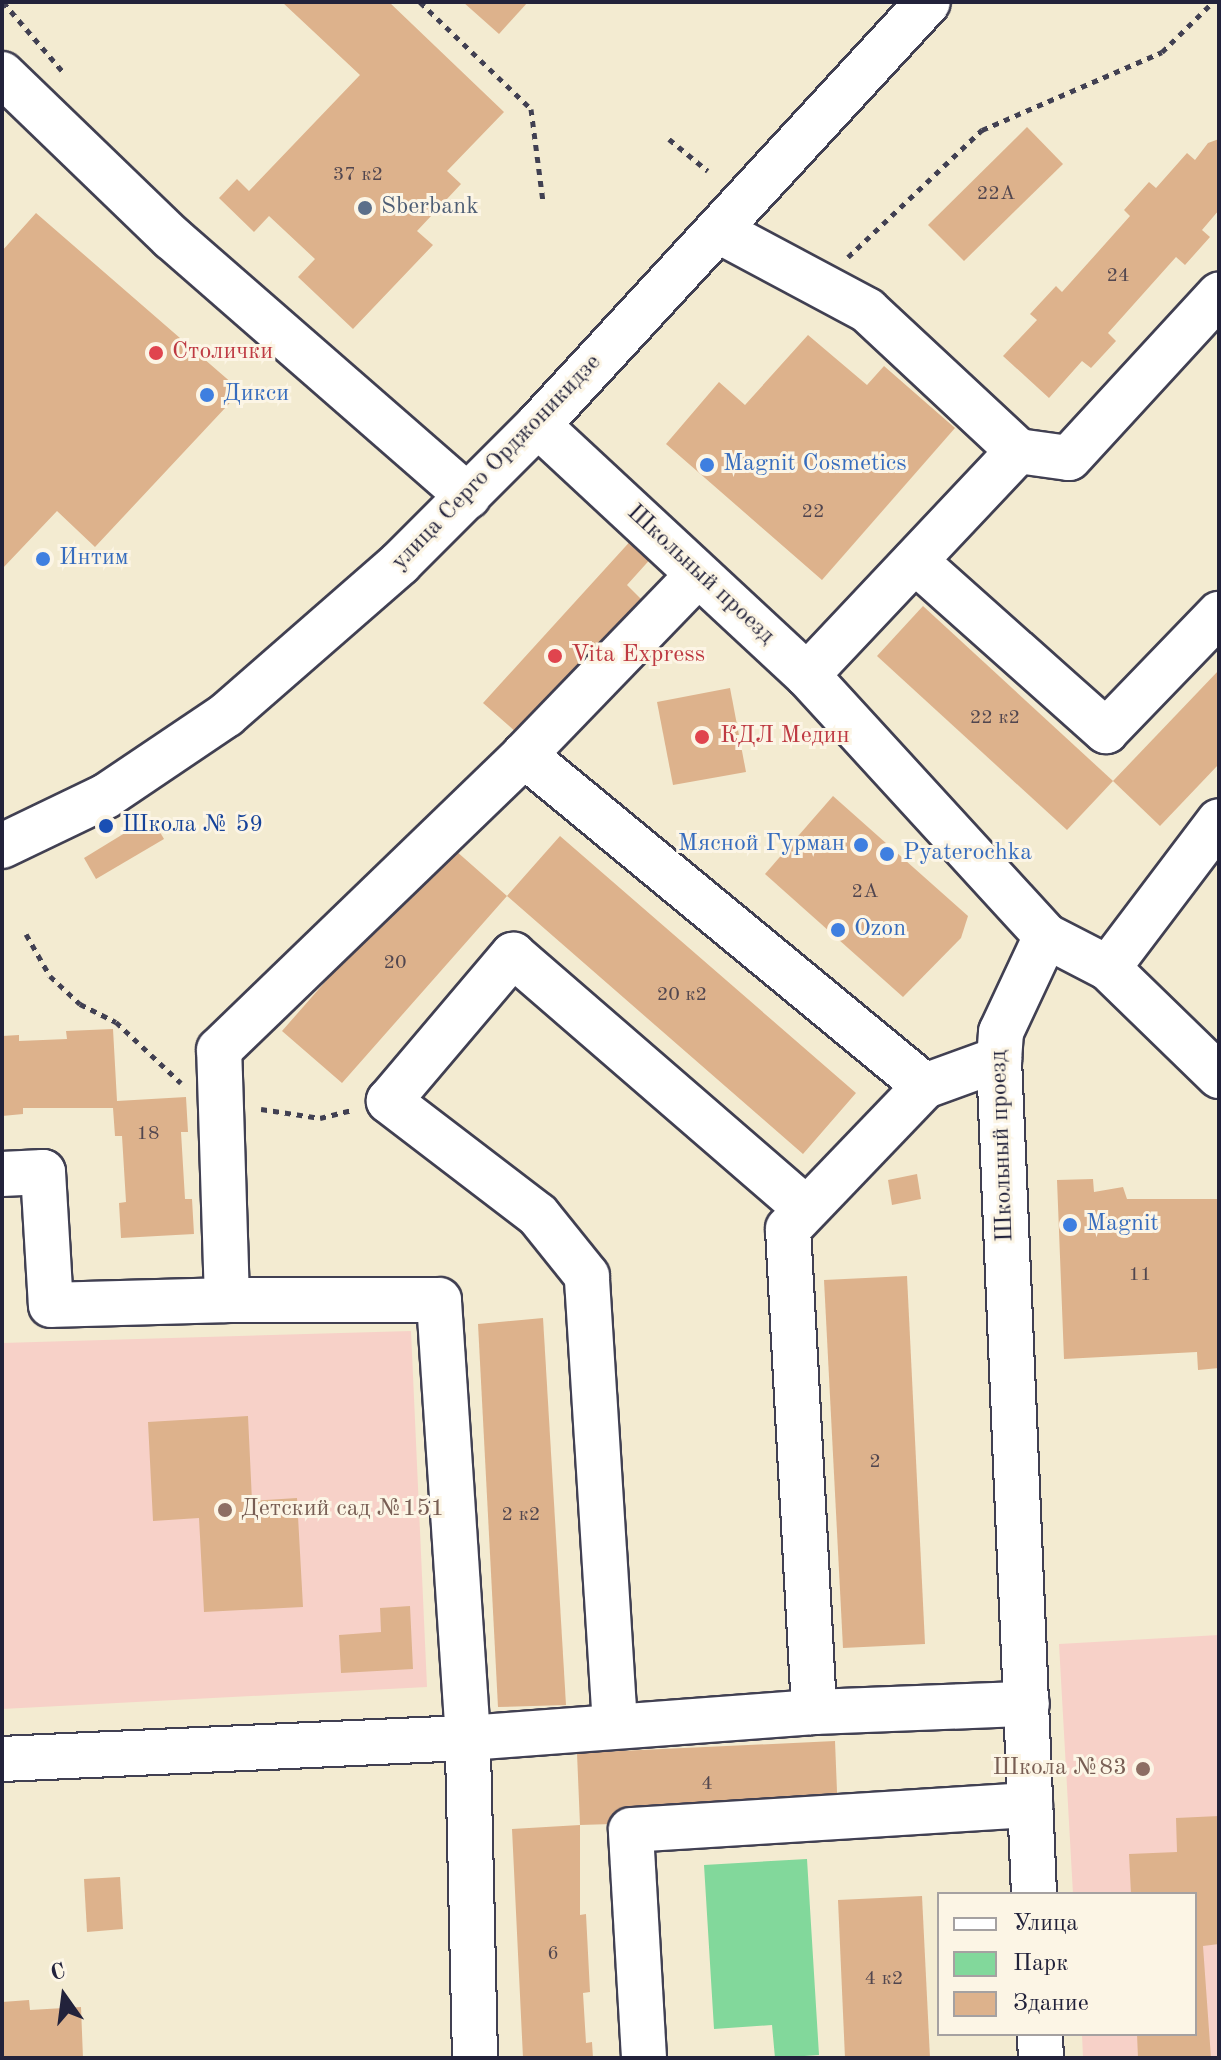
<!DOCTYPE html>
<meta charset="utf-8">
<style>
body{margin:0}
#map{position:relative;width:1221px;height:2060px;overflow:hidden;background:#f3ebd1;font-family:"Old Standard TT",serif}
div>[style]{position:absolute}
.built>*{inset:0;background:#f7d1c8}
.green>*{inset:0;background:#82d89b}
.building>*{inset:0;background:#ddb28c}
.path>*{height:5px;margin-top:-2.5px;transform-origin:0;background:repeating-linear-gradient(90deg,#414052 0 6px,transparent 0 12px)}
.roads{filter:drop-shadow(2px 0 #414052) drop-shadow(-2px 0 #414052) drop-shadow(0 2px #414052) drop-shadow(0 -2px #414052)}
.minor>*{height:44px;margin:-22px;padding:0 22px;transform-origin:22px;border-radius:22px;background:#fff}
.dots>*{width:22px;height:22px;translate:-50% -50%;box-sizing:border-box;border:4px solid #fcf5e5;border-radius:50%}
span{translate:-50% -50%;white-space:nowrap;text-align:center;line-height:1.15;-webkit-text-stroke:6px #fcf5e5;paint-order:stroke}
.number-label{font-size:20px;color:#51464f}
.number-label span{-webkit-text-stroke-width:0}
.service-label{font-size:24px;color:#4e5e75}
.left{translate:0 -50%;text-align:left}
.health-label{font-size:24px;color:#be3a42}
.shop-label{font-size:24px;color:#366cbe}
.right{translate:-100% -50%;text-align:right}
.street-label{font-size:24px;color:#22223b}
.transit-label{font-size:24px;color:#164399}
.education-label{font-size:24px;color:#785e54}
.frame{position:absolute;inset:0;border:4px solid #22223b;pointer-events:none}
.legend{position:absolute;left:937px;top:1892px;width:260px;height:144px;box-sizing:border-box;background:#fcf5e5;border:2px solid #a5a1a1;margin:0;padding:10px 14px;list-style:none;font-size:24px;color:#22223b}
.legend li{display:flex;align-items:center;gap:16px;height:40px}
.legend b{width:40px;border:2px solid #a5a1a1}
.north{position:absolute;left:24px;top:1956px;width:80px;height:80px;-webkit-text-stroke:6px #fcf5e5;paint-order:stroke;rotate:346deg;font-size:22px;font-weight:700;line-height:32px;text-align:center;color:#22223b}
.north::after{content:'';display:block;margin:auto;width:28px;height:36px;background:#22223b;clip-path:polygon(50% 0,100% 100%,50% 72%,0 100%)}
</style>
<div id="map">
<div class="built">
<i style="clip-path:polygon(411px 1331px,427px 1687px,2px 1709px,2px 1343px)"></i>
<i style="clip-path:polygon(1219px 1635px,1219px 2058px,1083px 2058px,1082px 2034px,1195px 2034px,1195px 1894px,1073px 1894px,1059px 1644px)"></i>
</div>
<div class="green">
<i style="clip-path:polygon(807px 1859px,819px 2055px,775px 2058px,772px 2025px,714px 2029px,704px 1865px)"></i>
</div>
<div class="building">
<i style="clip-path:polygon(282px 2px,389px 2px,504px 112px,447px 171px,461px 184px,417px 231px,433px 245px,353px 329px,298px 277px,315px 259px,269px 216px,254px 232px,219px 198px,237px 179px,249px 191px,360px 75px)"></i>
<i style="clip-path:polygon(463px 2px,528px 2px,499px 34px)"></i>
<i style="clip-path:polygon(1027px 127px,1063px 164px,964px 261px,928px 225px)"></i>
<i style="clip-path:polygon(1219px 139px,1219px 210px,1202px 230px,1210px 237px,1185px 265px,1176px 257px,1108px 333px,1116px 341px,1091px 368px,1082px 361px,1049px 398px,1003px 356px,1037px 320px,1030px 314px,1056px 286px,1062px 292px,1097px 253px,1130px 216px,1124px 210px,1149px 182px,1156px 188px,1187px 153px,1195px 160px,1208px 143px)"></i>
<i style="clip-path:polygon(36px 213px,241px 391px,95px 547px,57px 511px,2px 569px,2px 251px)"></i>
<i style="clip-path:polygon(808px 335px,867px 385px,884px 366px,955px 428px,822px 580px,666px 444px,719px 382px,745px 405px)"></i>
<i style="clip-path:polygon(635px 536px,654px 555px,627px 585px,646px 604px,525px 740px,483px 703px)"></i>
<i style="clip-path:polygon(923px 606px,1113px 781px,1067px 830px,877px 656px)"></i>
<i style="clip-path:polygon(1219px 670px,1219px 764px,1160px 826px,1113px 781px)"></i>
<i style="clip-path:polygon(730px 688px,746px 772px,673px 785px,657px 702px)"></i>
<i style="clip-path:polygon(833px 796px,968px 916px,961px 938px,903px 997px,765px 874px)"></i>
<i style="clip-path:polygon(151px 817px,164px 839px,96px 879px,84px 858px)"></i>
<i style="clip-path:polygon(560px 836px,856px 1093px,803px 1154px,507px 896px,342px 1083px,282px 1031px,447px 843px,507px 896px)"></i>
<i style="clip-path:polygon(113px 1029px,117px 1101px,186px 1097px,188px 1132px,181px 1132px,185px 1199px,192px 1199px,194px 1234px,121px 1238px,119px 1203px,126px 1202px,122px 1136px,115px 1136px,113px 1108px,23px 1108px,23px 1114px,2px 1116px,2px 1036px,19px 1035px,19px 1041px,67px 1039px,66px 1031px)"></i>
<i style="clip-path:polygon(917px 1174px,921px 1199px,892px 1205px,888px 1180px)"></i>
<i style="clip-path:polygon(1093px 1179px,1094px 1192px,1123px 1187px,1127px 1199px,1219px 1199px,1219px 1368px,1198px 1370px,1197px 1352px,1064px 1359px,1057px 1180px)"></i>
<i style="clip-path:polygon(907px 1276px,925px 1644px,843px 1648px,824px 1280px)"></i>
<i style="clip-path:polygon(543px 1318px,566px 1705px,498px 1707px,478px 1324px)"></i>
<i style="clip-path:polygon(248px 1416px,252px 1501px,297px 1498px,303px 1607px,204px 1612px,199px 1518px,153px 1521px,148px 1422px)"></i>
<i style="clip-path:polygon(410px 1606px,413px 1669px,341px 1673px,339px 1635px,381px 1632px,380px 1608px)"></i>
<i style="clip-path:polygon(835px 1741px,838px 1817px,580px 1825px,577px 1753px)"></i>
<i style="clip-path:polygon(1219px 1816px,1219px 1944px,1203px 1946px,1211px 2058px,1138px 2058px,1137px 2034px,1195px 2034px,1195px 1894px,1131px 1894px,1129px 1854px,1177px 1852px,1176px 1818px)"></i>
<i style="clip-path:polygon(580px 1825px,580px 1915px,586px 1914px,590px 1992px,583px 1993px,586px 2043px,592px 2042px,593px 2058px,523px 2058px,512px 1829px)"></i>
<i style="clip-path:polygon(120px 1877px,123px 1929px,87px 1932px,84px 1879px)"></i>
<i style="clip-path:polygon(922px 1896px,930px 2058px,845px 2058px,838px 1900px)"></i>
<i style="clip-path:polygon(29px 2000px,30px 2010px,81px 2007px,83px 2058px,2px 2058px,2px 2002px)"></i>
</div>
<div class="path">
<i style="left:3px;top:2px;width:95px;rotate:49.3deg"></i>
<i style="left:420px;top:2px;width:154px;rotate:43.9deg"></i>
<i style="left:531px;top:109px;width:94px;rotate:82.6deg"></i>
<i style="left:669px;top:139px;width:50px;rotate:39.4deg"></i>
<i style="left:848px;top:257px;width:185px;rotate:-43.5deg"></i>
<i style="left:982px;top:130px;width:196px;rotate:-23.4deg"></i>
<i style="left:1162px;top:52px;width:71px;rotate:-44.4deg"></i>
<i style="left:26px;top:934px;width:48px;rotate:60.3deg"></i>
<i style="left:50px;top:976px;width:41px;rotate:43deg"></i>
<i style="left:80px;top:1004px;width:40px;rotate:26.6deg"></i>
<i style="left:116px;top:1022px;width:89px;rotate:43.2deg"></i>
<i style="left:261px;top:1109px;width:60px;rotate:8.7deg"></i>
<i style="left:320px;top:1118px;width:34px;rotate:-14deg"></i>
</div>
<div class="roads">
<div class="minor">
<i style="left:2px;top:74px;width:236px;rotate:44deg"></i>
<i style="left:172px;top:238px;width:393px;rotate:41.1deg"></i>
<i style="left:719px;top:231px;width:168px;rotate:28.1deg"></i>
<i style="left:867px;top:310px;width:207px;rotate:43deg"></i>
<i style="left:1018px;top:451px;width:51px;rotate:7.8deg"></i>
<i style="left:1069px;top:458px;width:222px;rotate:-47.4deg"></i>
<i style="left:538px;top:425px;width:367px;rotate:42.9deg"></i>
<i style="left:807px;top:675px;width:354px;rotate:47.5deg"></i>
<i style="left:1046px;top:936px;width:106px;rotate:115.1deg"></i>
<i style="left:1001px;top:1032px;width:27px;rotate:94deg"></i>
<i style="left:999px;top:1059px;width:836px;rotate:87.6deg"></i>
<i style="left:915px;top:561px;width:256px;rotate:41.7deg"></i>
<i style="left:1106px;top:731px;width:163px;rotate:-46deg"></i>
<i style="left:807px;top:675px;width:308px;rotate:-46.7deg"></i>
<i style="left:524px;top:755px;width:520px;rotate:39.54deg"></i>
<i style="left:925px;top:1086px;width:198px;rotate:133.8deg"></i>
<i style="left:788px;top:1229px;width:484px;rotate:86.9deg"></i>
<i style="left:2px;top:846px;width:115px;rotate:-25.7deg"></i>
<i style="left:106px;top:796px;width:145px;rotate:-34deg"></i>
<i style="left:226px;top:715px;width:231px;rotate:-41.1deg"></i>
<i style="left:400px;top:563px;width:195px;rotate:-45deg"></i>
<i style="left:538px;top:425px;width:575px;rotate:-47.32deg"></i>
<i style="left:1046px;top:936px;width:70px;rotate:27.3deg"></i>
<i style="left:1108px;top:968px;width:155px;rotate:44.2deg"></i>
<i style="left:1108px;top:968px;width:184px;rotate:-52.9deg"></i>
<i style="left:925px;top:1086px;width:79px;rotate:-20deg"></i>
<i style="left:2px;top:1174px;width:41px;rotate:-2.8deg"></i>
<i style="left:43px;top:1172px;width:133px;rotate:86.6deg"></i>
<i style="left:51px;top:1305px;width:176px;rotate:-1.6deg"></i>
<i style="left:615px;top:1725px;width:450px;rotate:-93.6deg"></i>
<i style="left:587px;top:1276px;width:78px;rotate:-128.8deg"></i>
<i style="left:538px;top:1215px;width:188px;rotate:-142.6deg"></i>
<i style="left:389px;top:1101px;width:192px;rotate:-49.7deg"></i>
<i style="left:513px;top:955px;width:386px;rotate:40.9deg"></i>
<i style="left:2px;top:1759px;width:466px;rotate:-2.6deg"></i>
<i style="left:468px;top:1738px;width:347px;rotate:-4.3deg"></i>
<i style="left:814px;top:1712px;width:213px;rotate:-2.2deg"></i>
<i style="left:1040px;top:2034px;width:24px;rotate:88deg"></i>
<i style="left:475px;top:2058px;width:320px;rotate:-91.3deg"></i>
<i style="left:468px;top:1738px;width:439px;rotate:-93.8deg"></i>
<i style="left:439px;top:1300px;width:212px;rotate:180deg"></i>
<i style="left:227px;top:1300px;width:250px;rotate:-91.8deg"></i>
<i style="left:219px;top:1050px;width:424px;rotate:-44deg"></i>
<i style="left:524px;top:755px;width:250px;rotate:-46deg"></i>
<i style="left:644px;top:2058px;width:228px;rotate:-93.3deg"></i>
<i style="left:631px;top:1830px;width:400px;rotate:-3.6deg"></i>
</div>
</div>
<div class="dots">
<i style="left:365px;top:208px;background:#5c6f8a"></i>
<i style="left:156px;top:353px;background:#e0444e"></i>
<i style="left:207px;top:395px;background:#3f7fe0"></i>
<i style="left:707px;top:465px;background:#3f7fe0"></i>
<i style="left:43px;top:559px;background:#3f7fe0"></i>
<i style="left:555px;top:656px;background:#e0444e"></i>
<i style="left:702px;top:737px;background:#e0444e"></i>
<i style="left:106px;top:826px;background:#1a4fb4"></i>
<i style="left:861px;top:845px;background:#3f7fe0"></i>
<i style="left:887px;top:854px;background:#3f7fe0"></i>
<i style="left:838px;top:930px;background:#3f7fe0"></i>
<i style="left:1070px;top:1225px;background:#3f7fe0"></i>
<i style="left:225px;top:1510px;background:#8d6e63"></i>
<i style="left:1143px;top:1769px;background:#8d6e63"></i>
</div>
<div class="number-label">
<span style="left:358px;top:175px">37 к2</span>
<span style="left:996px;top:194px">22А</span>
<span style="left:1118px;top:276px">24</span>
<span style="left:813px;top:512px">22</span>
<span style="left:995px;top:718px">22 к2</span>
<span style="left:865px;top:892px">2А</span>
<span style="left:395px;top:963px">20</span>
<span style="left:682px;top:995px">20 к2</span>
<span style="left:148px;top:1134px">18</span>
<span style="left:1140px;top:1275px">11</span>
<span style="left:875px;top:1462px">2</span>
<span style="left:521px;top:1515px">2 к2</span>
<span style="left:707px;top:1784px">4</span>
<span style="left:553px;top:1954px">6</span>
<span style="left:884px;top:1979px">4 к2</span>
</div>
<div class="service-label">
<span class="left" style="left:381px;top:208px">Sberbank</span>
</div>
<div class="health-label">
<span class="left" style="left:172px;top:353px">Столички</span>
<span class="left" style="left:571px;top:656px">Vita Express</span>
<span class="left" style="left:720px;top:737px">КДЛ Медин</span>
</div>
<div class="shop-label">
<span class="left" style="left:223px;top:395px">Дикси</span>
<span class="left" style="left:723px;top:465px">Magnit Cosmetics</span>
<span class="left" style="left:59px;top:559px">Интим</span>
<span class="right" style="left:845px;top:845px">Мясной Гурман</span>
<span class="left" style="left:903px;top:854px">Pyaterochka</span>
<span class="left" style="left:854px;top:930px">Ozon</span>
<span class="left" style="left:1086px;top:1225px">Magnit</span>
</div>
<div class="street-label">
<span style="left:497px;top:463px;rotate:-46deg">улица Серго Орджоникидзе</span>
<span style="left:700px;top:575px;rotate:43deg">Школьный проезд</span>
<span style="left:1003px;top:1146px;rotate:-92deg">Школьный проезд</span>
</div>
<div class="transit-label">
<span class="left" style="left:122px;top:826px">Школа № 59</span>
</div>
<div class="education-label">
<span class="left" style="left:241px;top:1510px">Детский сад №151</span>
<span class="right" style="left:1127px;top:1769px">Школа №83</span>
</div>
<div class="frame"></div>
<ul class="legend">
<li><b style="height:10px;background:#fff"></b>Улица</li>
<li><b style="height:22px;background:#82d89b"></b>Парк</li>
<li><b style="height:22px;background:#ddb28c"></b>Здание</li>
</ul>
<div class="north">С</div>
</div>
